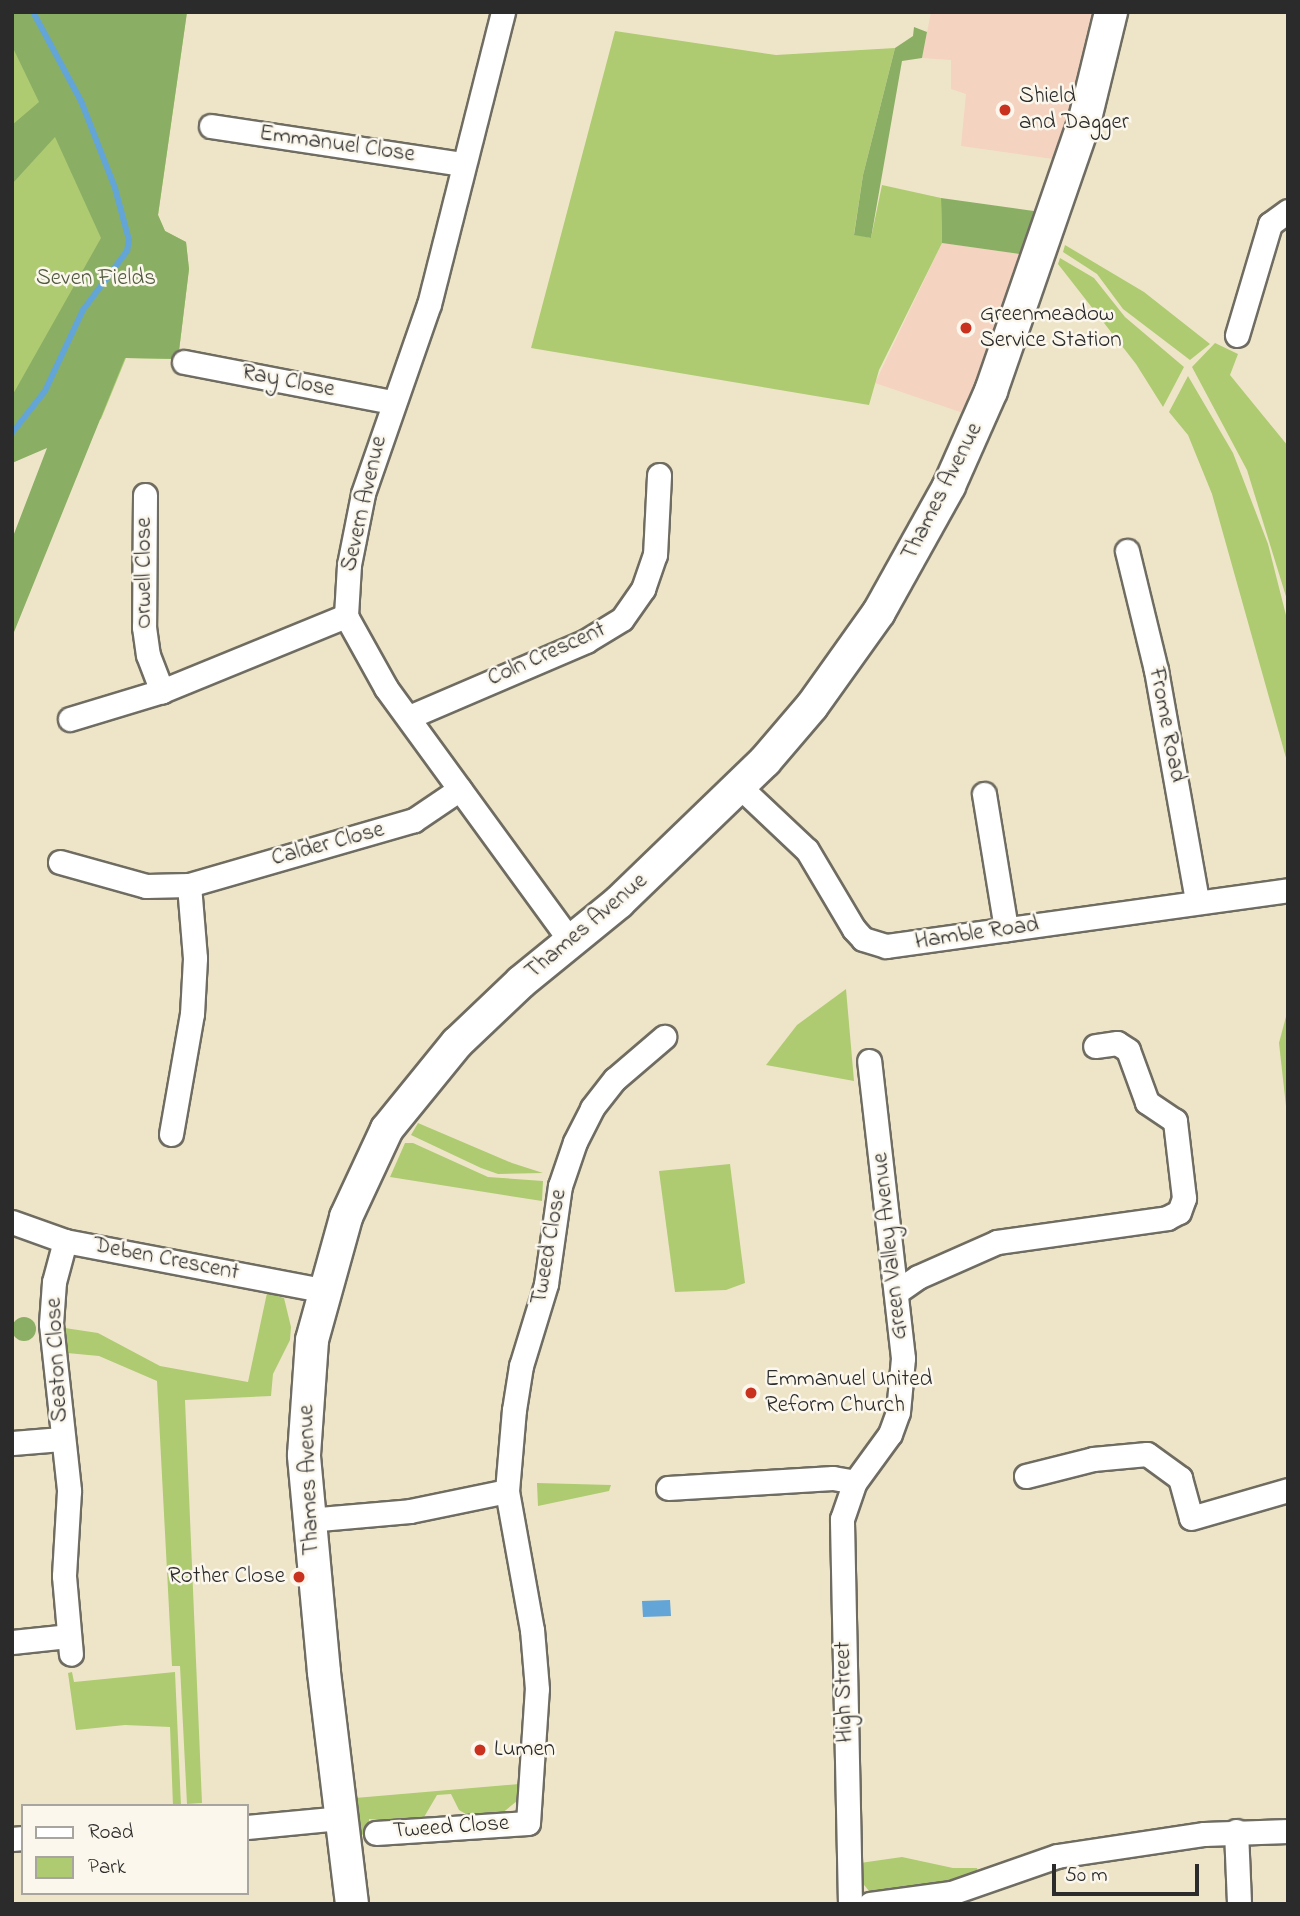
<!DOCTYPE html>
<style>
body{margin:0}
#map{position:relative;width:1300px;height:1916px;overflow:hidden;background:#eee5c8;font-family:"Indie Flower",sans-serif}
div>[style]{position:absolute}
.built>*{inset:0;background:#f4d3c0}
.green>*{inset:0;background:#aecb72}
.forest>*{inset:0;background:#8aaf64}
.round{border-radius:50%}
.water>*{inset:0;background:#63a5d7}
.stream>*{height:6px;margin:-3px;padding:0 3px;transform-origin:3px;border-radius:3px;background:#63a5d7}
.roads{filter:drop-shadow(2px 0 #6f6c62) drop-shadow(-2px 0 #6f6c62) drop-shadow(0 2px #6f6c62) drop-shadow(0 -2px #6f6c62)}
.street>*{height:23px;margin:-11.5px;padding:0 11.5px;transform-origin:11.5px;border-radius:11.5px;background:#fff}
.secondary>*{height:32px;margin:-16px;padding:0 16px;transform-origin:16px;border-radius:16px;background:#fff}
.dots>*{width:19px;height:19px;translate:-50% -50%;box-sizing:border-box;border:4px solid #fbf7ec;border-radius:50%}
span{translate:-50% -50%;white-space:nowrap;text-align:center;line-height:1.15;-webkit-text-stroke:5px #fbf7ec;paint-order:stroke}
.poi-label{font-size:23px;color:#2b2b2b}
.left{translate:0 -50%;text-align:left}
.right{translate:-100% -50%;text-align:right}
.street-label{font-size:23px;color:#2b2b2b}
.park-label{font-size:23px;color:#525b40}
.frame{position:absolute;inset:0;border:14px solid #2b2b2b;pointer-events:none}
.legend{position:absolute;left:21px;top:1804px;width:228px;height:91px;box-sizing:border-box;background:#fbf7ec;border:2px solid #a8a59f;margin:0;padding:9px 12px;list-style:none;font-size:21px;color:#2b2b2b}
.legend li{display:flex;align-items:center;gap:14px;height:35px}
.legend b{width:35px;border:2px solid #a8a59f}
.scale{position:absolute;left:1052px;top:1864px;width:147px;height:32px;box-sizing:border-box;border:4px solid #2b2b2b;border-top:0;padding-left:9px;font-size:21px;line-height:24px;white-space:nowrap;color:#2b2b2b;-webkit-text-stroke:5px #fbf7ec;paint-order:stroke}
</style>
<div id="map">
<div class="built">
<i style="clip-path:polygon(931px 12px,1094px 12px,1060px 160px,961px 146px,966px 94px,951px 89px,951px 60px,922px 58px)"></i>
<i style="clip-path:polygon(942px 243px,1026px 255px,966px 414px,875px 383px)"></i>
</div>
<div class="green">
<i style="clip-path:polygon(12px 12px,187px 12px,158px 215px,165px 231px,186px 242px,189px 269px,178px 359px,126px 358px,101px 419px,12px 463px)"></i>
<i style="clip-path:polygon(615px 31px,776px 55px,895px 48px,863px 175px,854px 234px,871px 238px,882px 185px,941px 198px,942px 243px,879px 370px,869px 405px,531px 348px)"></i>
<i style="clip-path:polygon(1065px 245px,1144px 292px,1210px 344px,1190px 360px,1123px 309px,1097px 274px,1063px 252px)"></i>
<i style="clip-path:polygon(1060px 258px,1094px 278px,1125px 317px,1184px 367px,1163px 407px,1136px 364px,1058px 264px)"></i>
<i style="clip-path:polygon(1215px 343px,1238px 354px,1230px 375px,1288px 446px,1288px 603px,1247px 470px,1192px 367px)"></i>
<i style="clip-path:polygon(1188px 376px,1233px 453px,1268px 544px,1288px 623px,1288px 765px,1212px 494px,1188px 435px,1169px 412px)"></i>
<i style="clip-path:polygon(846px 989px,854px 1081px,766px 1065px,797px 1025px)"></i>
<i style="clip-path:polygon(1288px 1009px,1288px 1124px,1279px 1043px)"></i>
<i style="clip-path:polygon(418px 1123px,512px 1163px,543px 1173px,498px 1174px,481px 1168px,411px 1135px)"></i>
<i style="clip-path:polygon(405px 1143px,413px 1143px,488px 1177px,543px 1181px,542px 1201px,390px 1177px)"></i>
<i style="clip-path:polygon(730px 1164px,745px 1283px,726px 1290px,675px 1292px,659px 1171px)"></i>
<i style="clip-path:polygon(267px 1293px,284px 1298px,291px 1327px,290px 1340px,273px 1374px,271px 1396px,185px 1400px,202px 1803px,187px 1804px,180px 1666px,172px 1666px,157px 1381px,99px 1356px,67px 1353px,65px 1328px,98px 1333px,160px 1366px,248px 1382px)"></i>
<i style="clip-path:polygon(537px 1484px,537px 1483px,611px 1485px,609px 1491px,538px 1506px)"></i>
<i style="clip-path:polygon(72px 1672px,74px 1682px,175px 1672px,181px 1806px,173px 1806px,170px 1727px,125px 1725px,76px 1730px,68px 1673px)"></i>
<i style="clip-path:polygon(519px 1784px,517px 1801px,501px 1814px,471px 1817px,459px 1810px,451px 1794px,437px 1795px,420px 1824px,369px 1819px,370px 1834px,359px 1835px,355px 1798px)"></i>
<i style="clip-path:polygon(902px 1857px,953px 1868px,977px 1868px,978px 1873px,952px 1886px,886px 1897px,869px 1891px,860px 1880px,860px 1863px)"></i>
</div>
<div class="forest">
<i style="clip-path:polygon(12px 12px,187px 12px,158px 215px,165px 231px,186px 242px,189px 269px,178px 359px,125px 358px,12px 637px,12px 539px,47px 448px,12px 463px,12px 396px,101px 238px,55px 137px,12px 184px,12px 125px,39px 102px,12px 46px)"></i>
<i style="clip-path:polygon(914px 27px,927px 32px,922px 58px,902px 61px,871px 238px,854px 235px,863px 175px,895px 48px,913px 36px)"></i>
<i style="clip-path:polygon(941px 198px,1041px 212px,1026px 255px,942px 243px)"></i>
<i class="round" style="left:12px;top:1317px;width:24px;height:24px"></i>
</div>
<div class="water">
<i style="clip-path:polygon(670px 1600px,671px 1616px,643px 1617px,642px 1601px)"></i>
</div>
<div class="stream">
<i style="left:12px;top:433px;width:53px;rotate:-51.8deg"></i>
<i style="left:45px;top:391px;width:89px;rotate:-64.9deg"></i>
<i style="left:83px;top:310px;width:74px;rotate:-53.3deg"></i>
<i style="left:127px;top:251px;width:11px;rotate:-80deg"></i>
<i style="left:129px;top:240px;width:54px;rotate:-105.1deg"></i>
<i style="left:115px;top:188px;width:93px;rotate:-111.3deg"></i>
<i style="left:81px;top:101px;width:101px;rotate:-118.3deg"></i>
</div>
<div class="roads">
<div class="street">
<i style="left:503px;top:12px;width:301px;rotate:104.2deg"></i>
<i style="left:429px;top:304px;width:201px;rotate:109.2deg"></i>
<i style="left:363px;top:494px;width:72px;rotate:101.2deg"></i>
<i style="left:349px;top:565px;width:51px;rotate:93.4deg"></i>
<i style="left:346px;top:616px;width:82px;rotate:60.9deg"></i>
<i style="left:386px;top:688px;width:314px;rotate:53.9deg"></i>
<i style="left:211px;top:126px;width:255px;rotate:8.6deg"></i>
<i style="left:1237px;top:335px;width:116px;rotate:-73.4deg"></i>
<i style="left:1270px;top:224px;width:22px;rotate:-36deg"></i>
<i style="left:184px;top:362px;width:212px;rotate:10.9deg"></i>
<i style="left:145px;top:495px;width:132px;rotate:90.4deg"></i>
<i style="left:144px;top:627px;width:28px;rotate:82deg"></i>
<i style="left:148px;top:655px;width:39px;rotate:69deg"></i>
<i style="left:1127px;top:551px;width:122px;rotate:76.3deg"></i>
<i style="left:1156px;top:670px;width:234px;rotate:79.9deg"></i>
<i style="left:409px;top:717px;width:193px;rotate:-23.2deg"></i>
<i style="left:586px;top:641px;width:42px;rotate:-31.4deg"></i>
<i style="left:622px;top:619px;width:37px;rotate:-55deg"></i>
<i style="left:643px;top:589px;width:36px;rotate:-71deg"></i>
<i style="left:655px;top:555px;width:80px;rotate:-87.1deg"></i>
<i style="left:70px;top:719px;width:96px;rotate:-16.9deg"></i>
<i style="left:162px;top:691px;width:199px;rotate:-22.2deg"></i>
<i style="left:739px;top:786px;width:93px;rotate:43.3deg"></i>
<i style="left:807px;top:850px;width:92px;rotate:59.3deg"></i>
<i style="left:854px;top:929px;width:13px;rotate:48deg"></i>
<i style="left:863px;top:939px;width:24px;rotate:17deg"></i>
<i style="left:886px;top:946px;width:406px;rotate:-7.9deg"></i>
<i style="left:984px;top:794px;width:137px;rotate:80.7deg"></i>
<i style="left:60px;top:862px;width:89px;rotate:15.6deg"></i>
<i style="left:146px;top:886px;width:43px;rotate:-1.3deg"></i>
<i style="left:189px;top:885px;width:234px;rotate:-16.1deg"></i>
<i style="left:414px;top:820px;width:55px;rotate:-34deg"></i>
<i style="left:171px;top:1134px;width:122px;rotate:-80.1deg"></i>
<i style="left:192px;top:1014px;width:56px;rotate:-86.9deg"></i>
<i style="left:195px;top:958px;width:73px;rotate:-94.7deg"></i>
<i style="left:12px;top:1222px;width:56px;rotate:19.7deg"></i>
<i style="left:65px;top:1241px;width:262px;rotate:10.8deg"></i>
<i style="left:65px;top:1241px;width:42px;rotate:105deg"></i>
<i style="left:54px;top:1282px;width:42px;rotate:94.1deg"></i>
<i style="left:51px;top:1324px;width:168px;rotate:83.8deg"></i>
<i style="left:69px;top:1491px;width:85px;rotate:93.4deg"></i>
<i style="left:64px;top:1576px;width:78px;rotate:84.9deg"></i>
<i style="left:898px;top:1291px;width:24px;rotate:-35deg"></i>
<i style="left:918px;top:1277px;width:86px;rotate:-23.9deg"></i>
<i style="left:997px;top:1242px;width:172px;rotate:-8deg"></i>
<i style="left:1167px;top:1218px;width:13px;rotate:-27deg"></i>
<i style="left:1179px;top:1212px;width:15px;rotate:-70deg"></i>
<i style="left:1184px;top:1198px;width:78px;rotate:-96.7deg"></i>
<i style="left:1175px;top:1121px;width:34px;rotate:-146deg"></i>
<i style="left:1147px;top:1102px;width:55px;rotate:-110.1deg"></i>
<i style="left:1128px;top:1050px;width:13px;rotate:-148deg"></i>
<i style="left:1117px;top:1043px;width:22px;rotate:172deg"></i>
<i style="left:12px;top:1443px;width:50px;rotate:-4.6deg"></i>
<i style="left:1026px;top:1476px;width:69px;rotate:-14.2deg"></i>
<i style="left:1093px;top:1459px;width:54px;rotate:-5.3deg"></i>
<i style="left:1147px;top:1454px;width:41px;rotate:36deg"></i>
<i style="left:1180px;top:1478px;width:41px;rotate:74.6deg"></i>
<i style="left:1191px;top:1518px;width:101px;rotate:-16.1deg"></i>
<i style="left:668px;top:1488px;width:165px;rotate:-3.5deg"></i>
<i style="left:833px;top:1478px;width:22px;rotate:10deg"></i>
<i style="left:855px;top:1482px;width:59px;rotate:-53.9deg"></i>
<i style="left:890px;top:1434px;width:23px;rotate:-70deg"></i>
<i style="left:898px;top:1412px;width:54px;rotate:-84.7deg"></i>
<i style="left:903px;top:1358px;width:299px;rotate:-96.5deg"></i>
<i style="left:308px;top:1520px;width:102px;rotate:-5deg"></i>
<i style="left:410px;top:1511px;width:99px;rotate:-11.7deg"></i>
<i style="left:12px;top:1642px;width:56px;rotate:-6.1deg"></i>
<i style="left:247px;top:1827px;width:93px;rotate:-5.5deg"></i>
<i style="left:1236px;top:1831px;width:73px;rotate:87.6deg"></i>
<i style="left:376px;top:1833px;width:152px;rotate:-3.8deg"></i>
<i style="left:528px;top:1823px;width:134px;rotate:-86.2deg"></i>
<i style="left:537px;top:1689px;width:59px;rotate:-94.8deg"></i>
<i style="left:532px;top:1630px;width:141px;rotate:-100.2deg"></i>
<i style="left:507px;top:1491px;width:81px;rotate:-85.1deg"></i>
<i style="left:514px;top:1410px;width:45px;rotate:-81deg"></i>
<i style="left:521px;top:1366px;width:86px;rotate:-73deg"></i>
<i style="left:546px;top:1284px;width:99px;rotate:-81.9deg"></i>
<i style="left:560px;top:1186px;width:46px;rotate:-71.2deg"></i>
<i style="left:575px;top:1142px;width:38px;rotate:-63deg"></i>
<i style="left:592px;top:1108px;width:37px;rotate:-52deg"></i>
<i style="left:615px;top:1079px;width:65px;rotate:-40.6deg"></i>
<i style="left:12px;top:1839px;width:11px;rotate:-5deg"></i>
<i style="left:850px;top:1904px;width:385px;rotate:-91.2deg"></i>
<i style="left:842px;top:1519px;width:39px;rotate:-71deg"></i>
<i style="left:870px;top:1904px;width:82px;rotate:-7.7deg"></i>
<i style="left:951px;top:1893px;width:112px;rotate:-19.2deg"></i>
<i style="left:1057px;top:1856px;width:149px;rotate:-8.5deg"></i>
<i style="left:1204px;top:1834px;width:84px;rotate:-2deg"></i>
</div>
<div class="secondary">
<i style="left:352px;top:1904px;width:234px;rotate:-96.9deg"></i>
<i style="left:324px;top:1672px;width:218px;rotate:-95.3deg"></i>
<i style="left:304px;top:1455px;width:115px;rotate:-86deg"></i>
<i style="left:312px;top:1340px;width:128px;rotate:-74.5deg"></i>
<i style="left:346px;top:1217px;width:97px;rotate:-65deg"></i>
<i style="left:387px;top:1129px;width:111px;rotate:-50.9deg"></i>
<i style="left:457px;top:1043px;width:88px;rotate:-43.6deg"></i>
<i style="left:521px;top:982px;width:127px;rotate:-39.2deg"></i>
<i style="left:619px;top:902px;width:203px;rotate:-44deg"></i>
<i style="left:765px;top:761px;width:72px;rotate:-49.5deg"></i>
<i style="left:812px;top:706px;width:115px;rotate:-54.5deg"></i>
<i style="left:879px;top:612px;width:144px;rotate:-60.9deg"></i>
<i style="left:949px;top:486px;width:104px;rotate:-66.1deg"></i>
<i style="left:991px;top:391px;width:284px;rotate:-70.9deg"></i>
<i style="left:1084px;top:123px;width:114px;rotate:-76.3deg"></i>
</div>
</div>
<div class="dots">
<i style="left:1005px;top:110px;background:#c8321e"></i>
<i style="left:966px;top:328px;background:#c8321e"></i>
<i style="left:751px;top:1393px;background:#c8321e"></i>
<i style="left:299px;top:1577px;background:#c8321e"></i>
<i style="left:480px;top:1750px;background:#c8321e"></i>
</div>
<div class="poi-label">
<span class="left" style="left:1019px;top:110px">Shield<br>and Dagger</span>
<span class="left" style="left:980px;top:328px">Greenmeadow<br>Service Station</span>
<span class="left" style="left:765px;top:1393px">Emmanuel United<br>Reform Church</span>
<span class="right" style="left:285px;top:1577px">Rother Close</span>
<span class="left" style="left:494px;top:1750px">Lumen</span>
</div>
<div class="street-label">
<span style="left:337px;top:145px;rotate:8deg">Emmanuel Close</span>
<span style="left:288px;top:382px;rotate:11deg">Ray Close</span>
<span style="left:943px;top:492px;rotate:-63deg">Thames Avenue</span>
<span style="left:365px;top:504px;rotate:-77deg">Severn Avenue</span>
<span style="left:145px;top:573px;rotate:-90deg">Orwell Close</span>
<span style="left:547px;top:655px;rotate:-24deg">Coln Crescent</span>
<span style="left:1166px;top:725px;rotate:79deg">Frome Road</span>
<span style="left:328px;top:845px;rotate:-15deg">Calder Close</span>
<span style="left:587px;top:927px;rotate:-40deg">Thames Avenue</span>
<span style="left:977px;top:934px;rotate:-8deg">Hamble Road</span>
<span style="left:891px;top:1246px;rotate:-96deg">Green Valley Avenue</span>
<span style="left:550px;top:1247px;rotate:-80deg">Tweed Close</span>
<span style="left:166px;top:1260px;rotate:11deg">Deben Crescent</span>
<span style="left:58px;top:1360px;rotate:-93deg">Seaton Close</span>
<span style="left:310px;top:1480px;rotate:-92deg">Thames Avenue</span>
<span style="left:845px;top:1692px;rotate:-91deg">High Street</span>
<span style="left:451px;top:1828px;rotate:-4deg">Tweed Close</span>
</div>
<div class="park-label">
<span style="left:96px;top:279px">Seven Fields</span>
</div>
<div class="frame"></div>
<ul class="legend">
<li><b style="height:9px;background:#fff"></b>Road</li>
<li><b style="height:19px;background:#aecb72"></b>Park</li>
</ul>
<div class="scale">50 m</div>
</div>
